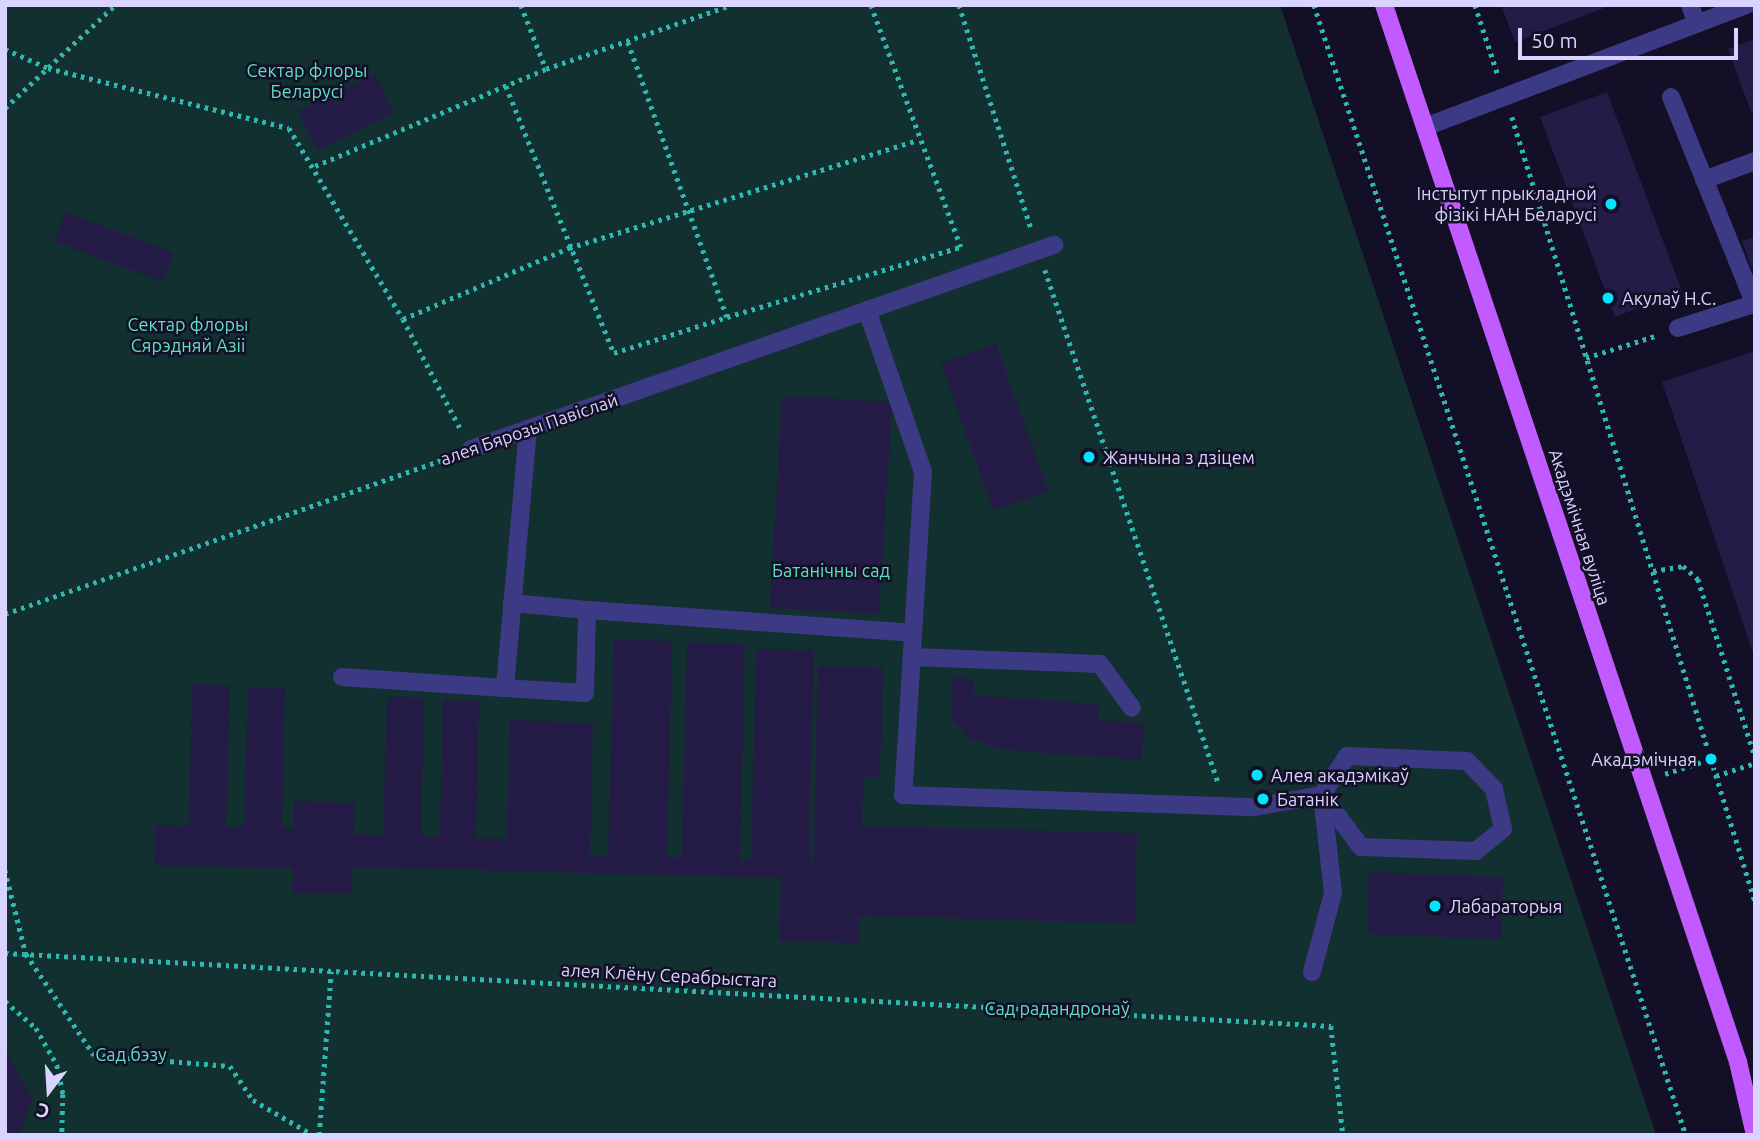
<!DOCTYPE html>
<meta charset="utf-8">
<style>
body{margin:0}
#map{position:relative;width:1760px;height:1140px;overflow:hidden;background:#130f26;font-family:Ubuntu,sans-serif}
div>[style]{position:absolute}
.green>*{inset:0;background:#12302f}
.building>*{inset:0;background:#241b47}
.path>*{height:4.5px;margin-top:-2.25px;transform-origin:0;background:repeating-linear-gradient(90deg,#2fb8b0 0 3.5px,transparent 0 8.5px)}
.minor>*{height:18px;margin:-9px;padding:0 9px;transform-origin:9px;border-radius:9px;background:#3d3a85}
.major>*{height:18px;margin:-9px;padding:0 9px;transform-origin:9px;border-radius:9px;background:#c25bff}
.dots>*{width:19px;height:19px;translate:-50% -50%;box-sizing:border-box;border:4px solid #130f26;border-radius:50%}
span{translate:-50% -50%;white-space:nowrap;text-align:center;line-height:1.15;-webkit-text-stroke:5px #130f26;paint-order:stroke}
.park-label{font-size:18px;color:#5fe0c0}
.poi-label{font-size:18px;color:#d9d4ff}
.right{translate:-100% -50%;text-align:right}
.left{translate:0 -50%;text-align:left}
.street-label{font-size:18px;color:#d9d4ff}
.frame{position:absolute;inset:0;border:7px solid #d9d4ff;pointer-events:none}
.north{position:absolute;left:14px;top:1056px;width:70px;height:70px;-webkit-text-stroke:5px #130f26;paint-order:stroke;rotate:197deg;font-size:19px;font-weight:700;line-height:28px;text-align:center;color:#d9d4ff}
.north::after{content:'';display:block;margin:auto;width:24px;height:32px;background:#d9d4ff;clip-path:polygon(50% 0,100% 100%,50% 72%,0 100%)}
.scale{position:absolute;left:1518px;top:28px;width:220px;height:32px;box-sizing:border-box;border:4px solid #d9d4ff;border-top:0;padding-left:9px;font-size:21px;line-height:24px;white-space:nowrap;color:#d9d4ff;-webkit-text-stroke:5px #130f26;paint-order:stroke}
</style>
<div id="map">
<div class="green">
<i style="clip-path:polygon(5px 5px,1280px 5px,1656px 1135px,5px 1135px)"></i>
</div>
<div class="building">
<i style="clip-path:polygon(1501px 5px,1612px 5px,1515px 42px)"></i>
<i style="clip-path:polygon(1755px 39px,1755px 111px,1751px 112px,1728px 49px)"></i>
<i style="clip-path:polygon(375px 73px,394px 113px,317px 151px,298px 111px)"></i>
<i style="clip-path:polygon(1607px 92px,1682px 291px,1615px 317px,1540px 117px)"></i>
<i style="clip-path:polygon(65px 212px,174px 253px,163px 282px,54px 241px)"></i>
<i style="clip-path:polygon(1755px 237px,1755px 266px,1751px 267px,1742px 241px)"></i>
<i style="clip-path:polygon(996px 344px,1048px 491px,993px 510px,941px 363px)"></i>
<i style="clip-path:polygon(1755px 351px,1755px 656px,1754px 656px,1662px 382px)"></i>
<i style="clip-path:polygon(782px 396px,892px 402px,879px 614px,770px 608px)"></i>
<i style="clip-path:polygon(614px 639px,672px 641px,667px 858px,682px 858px,687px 642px,745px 644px,740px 860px,751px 860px,756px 649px,814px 650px,809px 861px,813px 861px,818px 666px,883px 668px,880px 777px,863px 777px,862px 826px,1137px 833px,1135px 923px,859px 916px,859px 943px,779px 941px,781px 878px,351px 867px,351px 894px,292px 893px,293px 868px,155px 865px,156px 825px,189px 826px,192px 684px,230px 685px,226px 827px,244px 827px,248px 687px,285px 688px,282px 828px,294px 829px,294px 801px,355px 803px,354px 834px,383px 835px,387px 697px,424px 698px,421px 836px,440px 836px,443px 700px,479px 701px,476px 838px,507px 839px,510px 720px,593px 723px,590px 855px,608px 856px)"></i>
<i style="clip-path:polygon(953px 676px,974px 679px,973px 695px,1099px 704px,1098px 720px,1144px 723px,1141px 760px,998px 749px,966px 736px,952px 719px)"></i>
<i style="clip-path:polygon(1369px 872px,1503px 877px,1501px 939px,1367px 934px)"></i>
<i style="clip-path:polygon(5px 1050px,32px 1098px,19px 1135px,5px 1135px)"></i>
</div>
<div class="path">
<i style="left:521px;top:5px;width:69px;rotate:68.7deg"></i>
<i style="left:871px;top:5px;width:258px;rotate:69.6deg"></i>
<i style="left:959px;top:5px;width:234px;rotate:72.1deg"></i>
<i style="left:1314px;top:5px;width:1190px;rotate:71.78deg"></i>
<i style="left:1475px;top:5px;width:74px;rotate:71.8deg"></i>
<i style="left:628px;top:42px;width:292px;rotate:70.2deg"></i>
<i style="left:727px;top:317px;width:244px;rotate:-16.7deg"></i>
<i style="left:5px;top:49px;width:47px;rotate:23.8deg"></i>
<i style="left:48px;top:68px;width:248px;rotate:14deg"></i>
<i style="left:289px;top:128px;width:222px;rotate:59.2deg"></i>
<i style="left:403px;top:319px;width:125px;rotate:62.4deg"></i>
<i style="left:506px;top:86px;width:288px;rotate:68deg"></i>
<i style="left:614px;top:353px;width:119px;rotate:-17.7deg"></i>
<i style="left:5px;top:108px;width:151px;rotate:-43.1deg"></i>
<i style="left:1512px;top:117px;width:821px;rotate:72.78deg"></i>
<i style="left:315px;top:166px;width:251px;rotate:-22.8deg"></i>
<i style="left:546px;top:69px;width:196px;rotate:-19.1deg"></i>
<i style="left:1045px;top:270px;width:540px;rotate:71.33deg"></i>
<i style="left:403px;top:319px;width:181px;rotate:-23.2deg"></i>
<i style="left:569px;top:248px;width:365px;rotate:-17.2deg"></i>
<i style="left:1586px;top:358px;width:76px;rotate:-17.7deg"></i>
<i style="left:1653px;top:571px;width:30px;rotate:-9deg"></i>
<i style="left:1683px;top:566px;width:20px;rotate:41deg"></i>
<i style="left:1698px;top:579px;width:187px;rotate:72.2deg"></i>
<i style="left:5px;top:614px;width:472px;rotate:-19.4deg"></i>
<i style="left:1665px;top:774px;width:48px;rotate:-18.1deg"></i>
<i style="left:1716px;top:776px;width:41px;rotate:-18.4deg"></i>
<i style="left:5px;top:870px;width:87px;rotate:76deg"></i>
<i style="left:26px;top:954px;width:122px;rotate:56deg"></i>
<i style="left:94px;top:1055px;width:136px;rotate:4.6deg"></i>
<i style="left:230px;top:1066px;width:41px;rotate:55.9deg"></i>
<i style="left:253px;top:1100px;width:69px;rotate:30.3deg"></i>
<i style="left:5px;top:953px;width:1328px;rotate:3.15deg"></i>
<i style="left:1331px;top:1026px;width:110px;rotate:83.7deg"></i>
<i style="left:5px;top:1001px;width:41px;rotate:41.1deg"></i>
<i style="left:36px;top:1028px;width:43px;rotate:60.4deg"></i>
<i style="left:57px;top:1065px;width:30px;rotate:78deg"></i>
<i style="left:63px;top:1094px;width:41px;rotate:91.4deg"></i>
<i style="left:319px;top:1135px;width:164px;rotate:-85.8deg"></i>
</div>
<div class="minor">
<i style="left:1690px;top:5px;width:20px;rotate:70deg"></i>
<i style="left:1671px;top:97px;width:224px;rotate:68deg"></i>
<i style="left:1425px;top:127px;width:344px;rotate:-20.8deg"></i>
<i style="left:1704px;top:180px;width:54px;rotate:-20.4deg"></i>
<i style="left:867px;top:310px;width:171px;rotate:70.9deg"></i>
<i style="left:923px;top:472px;width:324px;rotate:93.5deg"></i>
<i style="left:903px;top:795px;width:351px;rotate:2deg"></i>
<i style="left:1254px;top:807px;width:69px;rotate:-10deg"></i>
<i style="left:1678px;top:328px;width:80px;rotate:-17.5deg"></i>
<i style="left:528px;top:429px;width:260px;rotate:95.1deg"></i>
<i style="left:505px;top:688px;width:80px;rotate:3.6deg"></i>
<i style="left:585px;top:693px;width:83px;rotate:-88.6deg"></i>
<i style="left:587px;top:610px;width:327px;rotate:4deg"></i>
<i style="left:471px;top:449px;width:618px;rotate:-19.29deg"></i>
<i style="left:512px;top:603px;width:75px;rotate:5.3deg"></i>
<i style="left:912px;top:657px;width:188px;rotate:2.1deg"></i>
<i style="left:1100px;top:664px;width:54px;rotate:54deg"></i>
<i style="left:342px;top:677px;width:163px;rotate:3.9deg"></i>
<i style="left:1312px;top:972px;width:82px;rotate:-75.1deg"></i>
<i style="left:1333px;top:893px;width:99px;rotate:-96.4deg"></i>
<i style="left:1322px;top:795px;width:46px;rotate:-57.3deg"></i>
<i style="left:1347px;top:756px;width:120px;rotate:2.4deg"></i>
<i style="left:1467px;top:761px;width:39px;rotate:46deg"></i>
<i style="left:1494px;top:789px;width:41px;rotate:77.3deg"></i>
<i style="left:1503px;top:829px;width:35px;rotate:141deg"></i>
<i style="left:1476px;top:851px;width:115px;rotate:-178deg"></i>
<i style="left:1361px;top:847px;width:65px;rotate:-126.9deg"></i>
</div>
<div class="major">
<i style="left:1384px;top:5px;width:1115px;rotate:71.48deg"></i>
<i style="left:1738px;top:1062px;width:75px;rotate:76.9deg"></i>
</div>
<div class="dots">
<i style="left:1611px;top:204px;background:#00e5ff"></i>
<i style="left:1608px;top:298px;background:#00e5ff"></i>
<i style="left:1089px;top:457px;background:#00e5ff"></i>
<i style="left:1711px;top:759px;background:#00e5ff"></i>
<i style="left:1257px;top:775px;background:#00e5ff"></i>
<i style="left:1263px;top:799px;background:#00e5ff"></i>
<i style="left:1435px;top:906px;background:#00e5ff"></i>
</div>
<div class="park-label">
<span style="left:307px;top:81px">Сектар флоры<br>Беларусі</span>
<span style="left:188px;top:335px">Сектар флоры<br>Сярэдняй Азіі</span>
<span style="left:831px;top:570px">Батанічны сад</span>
<span style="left:1057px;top:1008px">Сад радандронаў</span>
<span style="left:131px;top:1054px">Сад бэзу</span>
</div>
<div class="poi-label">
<span class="right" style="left:1597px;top:204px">Інстытут прыкладной<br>фізікі НАН Беларусі</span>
<span class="left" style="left:1622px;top:298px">Акулаў Н.С.</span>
<span class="left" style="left:1103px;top:457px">Жанчына з дзіцем</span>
<span class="right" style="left:1697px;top:759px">Акадэмічная</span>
<span class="left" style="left:1271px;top:775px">Алея акадэмікаў</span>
<span class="left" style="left:1277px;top:799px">Батанік</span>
<span class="left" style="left:1449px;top:906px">Лабараторыя</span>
</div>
<div class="street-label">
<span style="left:529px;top:429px;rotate:-19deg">алея Бярозы Павіслай</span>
<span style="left:1580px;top:527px;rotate:72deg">Акадэмічная вуліца</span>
<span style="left:669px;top:975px;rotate:3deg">алея Клёну Серабрыстага</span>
</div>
<div class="frame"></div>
<div class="north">С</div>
<div class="scale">50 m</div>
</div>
